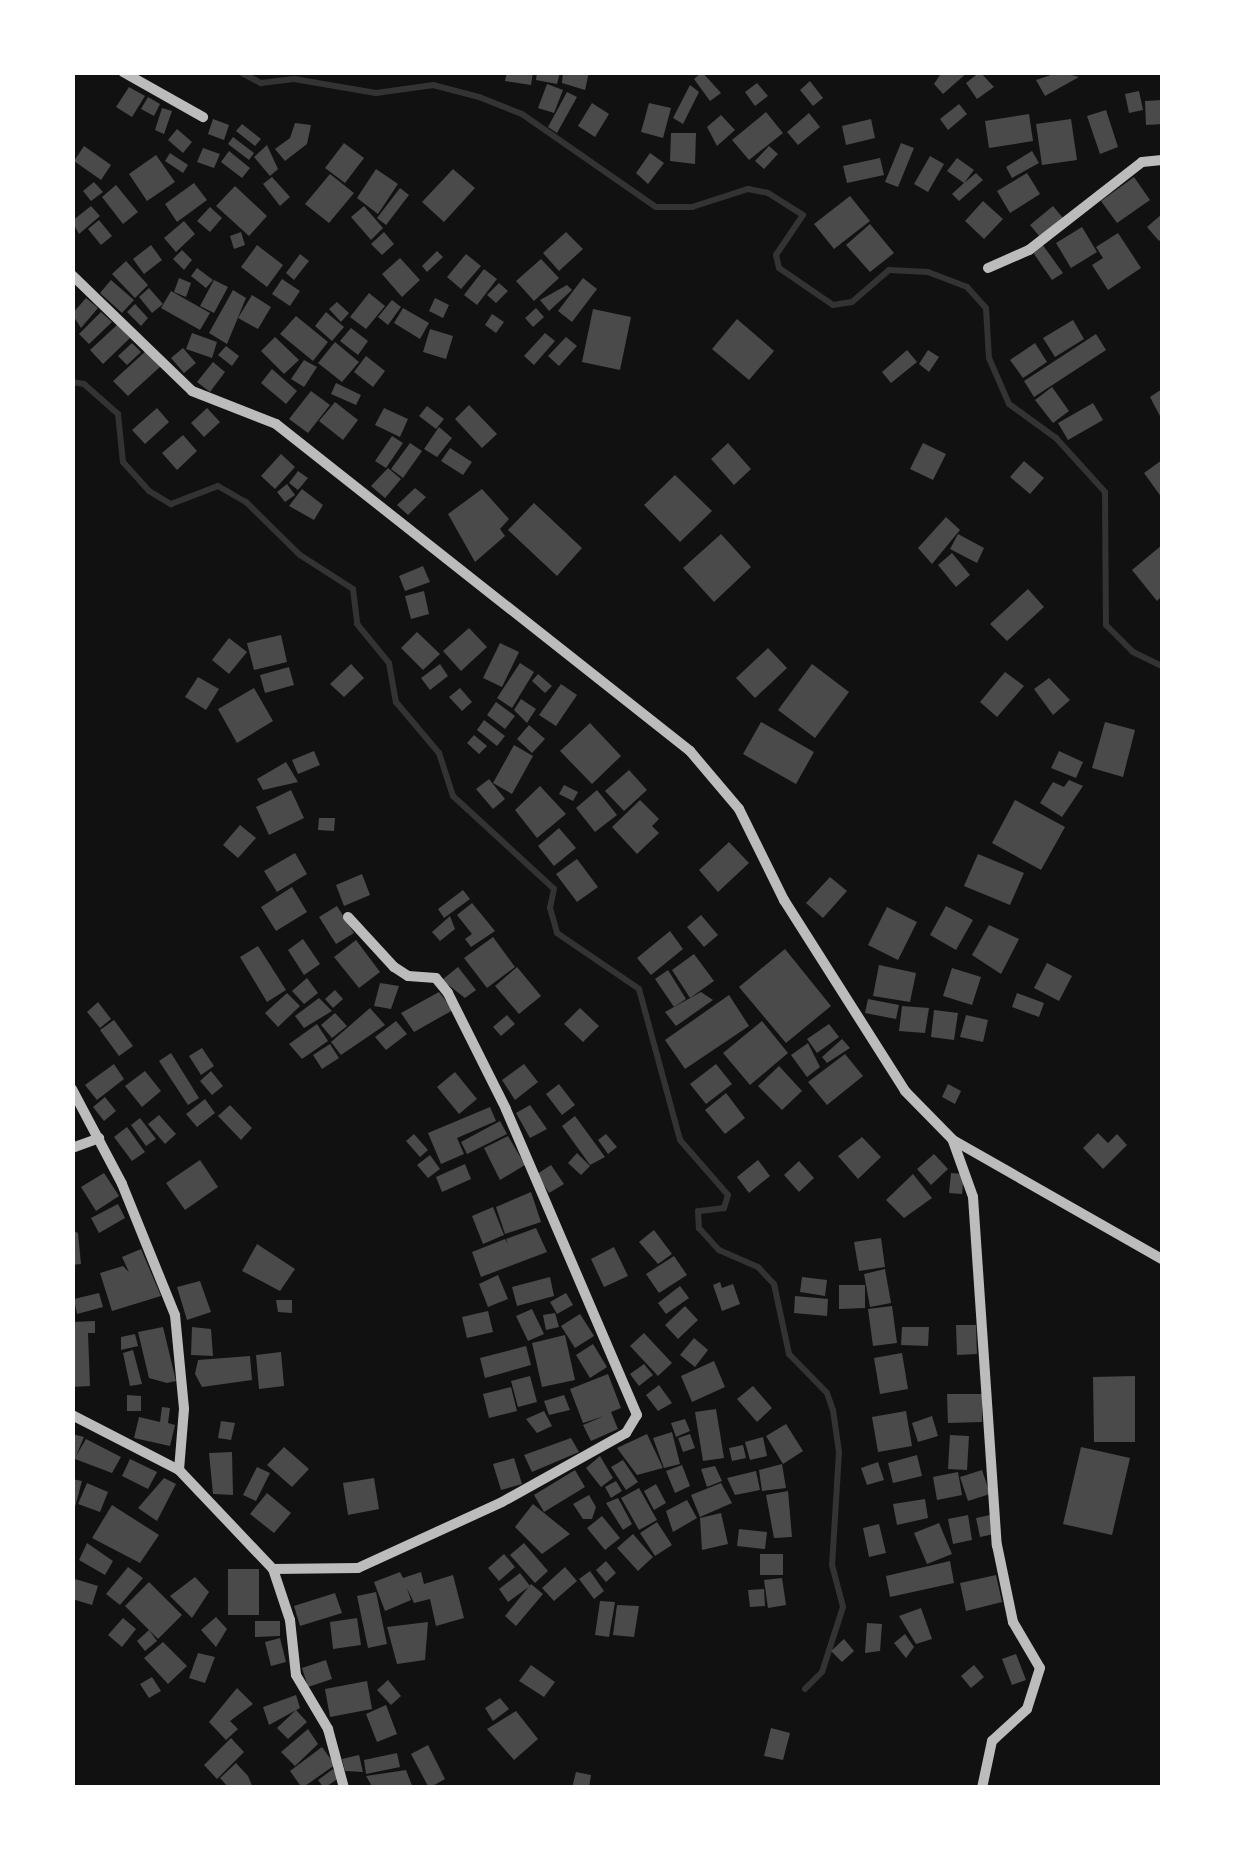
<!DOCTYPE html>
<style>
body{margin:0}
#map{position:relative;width:1235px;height:1860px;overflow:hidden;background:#111;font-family:Rubik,sans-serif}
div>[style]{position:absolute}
.stream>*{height:6px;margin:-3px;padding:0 3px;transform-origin:3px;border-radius:3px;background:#333}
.building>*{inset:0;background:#4a4a4a}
.minor>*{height:10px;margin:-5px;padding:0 5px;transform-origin:5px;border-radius:5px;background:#bcbcbc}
span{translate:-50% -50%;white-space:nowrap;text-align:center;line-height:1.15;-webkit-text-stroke:8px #fff;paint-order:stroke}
.frame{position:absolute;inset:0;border:75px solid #fff;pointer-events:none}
</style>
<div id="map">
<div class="stream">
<i style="left:240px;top:72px;width:24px;rotate:28deg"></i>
<i style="left:261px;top:83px;width:33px;rotate:-7deg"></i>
<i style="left:294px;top:79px;width:83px;rotate:9.7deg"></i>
<i style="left:376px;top:93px;width:58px;rotate:-8deg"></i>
<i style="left:433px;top:85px;width:48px;rotate:14.6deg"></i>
<i style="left:479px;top:97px;width:46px;rotate:21.6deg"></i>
<i style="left:522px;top:114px;width:163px;rotate:34.8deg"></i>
<i style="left:656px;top:207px;width:36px"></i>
<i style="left:692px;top:207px;width:59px;rotate:-17.8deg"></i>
<i style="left:748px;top:189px;width:20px;rotate:11deg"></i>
<i style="left:768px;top:193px;width:41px;rotate:32.2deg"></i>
<i style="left:803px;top:215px;width:48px;rotate:124deg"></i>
<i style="left:776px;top:255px;width:13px;rotate:77deg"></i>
<i style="left:779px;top:268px;width:65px;rotate:34.4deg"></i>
<i style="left:833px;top:305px;width:19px;rotate:-9deg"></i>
<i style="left:852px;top:302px;width:49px;rotate:-40.9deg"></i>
<i style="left:889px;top:270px;width:39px;rotate:3deg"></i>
<i style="left:928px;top:272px;width:42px;rotate:21deg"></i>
<i style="left:967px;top:287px;width:28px;rotate:48deg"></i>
<i style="left:986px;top:308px;width:50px;rotate:86.6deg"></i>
<i style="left:989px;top:358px;width:50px;rotate:66.5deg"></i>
<i style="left:1009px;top:404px;width:58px;rotate:35.9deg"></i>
<i style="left:1056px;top:438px;width:73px;rotate:47.8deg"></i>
<i style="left:1105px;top:492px;width:133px;rotate:89.6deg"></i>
<i style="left:1106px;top:625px;width:38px;rotate:45deg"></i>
<i style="left:1133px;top:652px;width:32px;rotate:26deg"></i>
<i style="left:72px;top:382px;width:12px;rotate:9deg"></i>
<i style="left:84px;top:384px;width:45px;rotate:41.4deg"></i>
<i style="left:118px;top:414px;width:48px;rotate:84.1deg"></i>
<i style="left:123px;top:462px;width:39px;rotate:48deg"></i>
<i style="left:149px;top:491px;width:26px;rotate:31deg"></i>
<i style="left:171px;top:504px;width:50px;rotate:-21deg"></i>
<i style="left:218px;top:486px;width:32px;rotate:30deg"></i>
<i style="left:246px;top:502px;width:76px;rotate:44.5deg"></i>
<i style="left:300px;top:555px;width:63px;rotate:32.7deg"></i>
<i style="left:353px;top:589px;width:35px;rotate:83deg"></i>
<i style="left:357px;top:624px;width:50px;rotate:50.6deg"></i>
<i style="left:389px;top:663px;width:40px;rotate:80deg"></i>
<i style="left:396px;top:702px;width:67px;rotate:49.9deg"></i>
<i style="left:439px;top:753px;width:45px;rotate:72deg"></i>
<i style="left:453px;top:796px;width:137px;rotate:42.6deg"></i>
<i style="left:554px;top:889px;width:19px;rotate:102deg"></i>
<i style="left:550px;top:908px;width:26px;rotate:74deg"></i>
<i style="left:557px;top:933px;width:99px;rotate:34.3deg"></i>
<i style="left:639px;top:989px;width:156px;rotate:74.8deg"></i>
<i style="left:680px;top:1140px;width:73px;rotate:48.9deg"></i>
<i style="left:728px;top:1195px;width:14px;rotate:107deg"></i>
<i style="left:724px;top:1208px;width:26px;rotate:173deg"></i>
<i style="left:698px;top:1211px;width:17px;rotate:87deg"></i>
<i style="left:699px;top:1228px;width:30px;rotate:48deg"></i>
<i style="left:719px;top:1250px;width:43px;rotate:23.6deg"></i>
<i style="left:758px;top:1267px;width:23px;rotate:47deg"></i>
<i style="left:774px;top:1284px;width:72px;rotate:77.9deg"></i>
<i style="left:789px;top:1354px;width:54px;rotate:45.7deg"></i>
<i style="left:827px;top:1393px;width:18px;rotate:71deg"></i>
<i style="left:833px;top:1410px;width:42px;rotate:81.9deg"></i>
<i style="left:839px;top:1452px;width:113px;rotate:93.5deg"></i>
<i style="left:832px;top:1565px;width:43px;rotate:75.3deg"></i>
<i style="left:843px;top:1607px;width:68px;rotate:107.9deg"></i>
<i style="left:822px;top:1672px;width:24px;rotate:135deg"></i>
</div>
<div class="building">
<i style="clip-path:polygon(507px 72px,533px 72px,531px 85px,505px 81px)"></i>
<i style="clip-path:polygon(537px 72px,560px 72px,557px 84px,536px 80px)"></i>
<i style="clip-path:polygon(563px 72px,589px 72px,585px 90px,562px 83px)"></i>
<i style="clip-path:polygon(702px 72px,721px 93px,710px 101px,694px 79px)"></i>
<i style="clip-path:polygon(942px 72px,968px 72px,943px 94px,934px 84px)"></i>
<i style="clip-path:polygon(980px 72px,994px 87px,977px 99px,966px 83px)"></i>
<i style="clip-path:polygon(1060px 72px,1079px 77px,1045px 96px,1036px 80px)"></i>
<i style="clip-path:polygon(810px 81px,823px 98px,813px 106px,800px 90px)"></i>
<i style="clip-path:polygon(757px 83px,768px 96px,755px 106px,745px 92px)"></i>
<i style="clip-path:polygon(547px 84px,563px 90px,554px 113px,538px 108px)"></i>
<i style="clip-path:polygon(690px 85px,699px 92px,683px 124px,673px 118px)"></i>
<i style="clip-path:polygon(129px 87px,145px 96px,132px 117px,116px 107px)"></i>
<i style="clip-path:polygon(1139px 91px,1143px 110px,1129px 113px,1125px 94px)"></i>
<i style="clip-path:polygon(567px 92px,577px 97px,557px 133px,548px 127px)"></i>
<i style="clip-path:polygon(148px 97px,160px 104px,154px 116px,141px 109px)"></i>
<i style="clip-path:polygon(1162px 100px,1162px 124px,1146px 125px,1145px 101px)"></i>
<i style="clip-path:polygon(592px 103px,609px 114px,595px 137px,578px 126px)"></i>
<i style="clip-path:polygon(649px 103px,671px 108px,663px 138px,641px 132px)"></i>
<i style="clip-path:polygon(959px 104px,967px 114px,948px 130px,940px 119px)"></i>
<i style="clip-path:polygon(162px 108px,172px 111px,164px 134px,155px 130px)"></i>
<i style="clip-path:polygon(1106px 110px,1118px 147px,1100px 154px,1087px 116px)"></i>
<i style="clip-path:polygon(766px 112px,783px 133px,749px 160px,732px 140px)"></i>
<i style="clip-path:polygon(809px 113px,820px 127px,798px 145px,787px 132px)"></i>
<i style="clip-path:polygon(1029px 114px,1033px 141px,989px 148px,985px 121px)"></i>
<i style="clip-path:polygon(721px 115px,735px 130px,717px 146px,707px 127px)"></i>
<i style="clip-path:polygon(213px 119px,229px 125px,224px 140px,208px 134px)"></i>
<i style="clip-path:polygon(871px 119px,875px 138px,846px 145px,842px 126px)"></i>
<i style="clip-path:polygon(1071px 119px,1077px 160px,1042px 165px,1036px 124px)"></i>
<i style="clip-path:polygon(295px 123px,311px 125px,307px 144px,285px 161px,275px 149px,290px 138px)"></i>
<i style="clip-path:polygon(242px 124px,261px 139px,255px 146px,236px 131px)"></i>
<i style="clip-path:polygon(177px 129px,192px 142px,183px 153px,168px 140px)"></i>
<i style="clip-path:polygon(671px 133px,696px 133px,695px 164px,670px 161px)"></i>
<i style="clip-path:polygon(233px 137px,254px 153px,249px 160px,228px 144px)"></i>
<i style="clip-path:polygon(344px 143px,364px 158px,345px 183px,325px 168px)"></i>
<i style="clip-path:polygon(901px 143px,914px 148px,898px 187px,885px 182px)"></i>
<i style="clip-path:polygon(267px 145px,278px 169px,270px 176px,254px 157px)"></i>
<i style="clip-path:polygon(84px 146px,111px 165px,101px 180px,74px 161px)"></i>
<i style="clip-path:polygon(769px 146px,778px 154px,764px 169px,755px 161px)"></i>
<i style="clip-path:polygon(203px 148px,220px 154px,214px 168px,197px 162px)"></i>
<i style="clip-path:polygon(229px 151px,250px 168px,242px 178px,221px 162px)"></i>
<i style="clip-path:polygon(1032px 151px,1039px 163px,1012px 178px,1006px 167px)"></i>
<i style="clip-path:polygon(170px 153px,188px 165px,183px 173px,165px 161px)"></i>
<i style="clip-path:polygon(650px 153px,664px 163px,648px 184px,636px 173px)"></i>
<i style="clip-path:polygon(156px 155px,175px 182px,147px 201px,129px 174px)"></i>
<i style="clip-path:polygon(930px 156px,944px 164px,928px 192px,914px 184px)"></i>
<i style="clip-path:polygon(880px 158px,884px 175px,847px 183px,843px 166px)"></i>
<i style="clip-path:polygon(957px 158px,974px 170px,964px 183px,976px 173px,983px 180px,959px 201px,952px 194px,964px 183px,947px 171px)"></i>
<i style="clip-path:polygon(376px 169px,398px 184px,378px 214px,357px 198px)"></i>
<i style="clip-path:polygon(453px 169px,475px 188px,444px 222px,422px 202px)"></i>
<i style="clip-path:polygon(1027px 173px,1040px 194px,1010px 213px,997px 191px)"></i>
<i style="clip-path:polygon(330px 174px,354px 193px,329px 223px,305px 204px)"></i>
<i style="clip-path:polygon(272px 177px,290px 197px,280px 206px,263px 184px)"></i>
<i style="clip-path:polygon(1134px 177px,1150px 200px,1117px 223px,1101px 201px)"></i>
<i style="clip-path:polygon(94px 182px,103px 192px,91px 201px,83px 191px)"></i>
<i style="clip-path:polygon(194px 183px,207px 200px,177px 222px,165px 204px)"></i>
<i style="clip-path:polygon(116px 185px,138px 212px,123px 224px,102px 197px)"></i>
<i style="clip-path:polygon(235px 186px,267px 216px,249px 236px,216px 206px)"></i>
<i style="clip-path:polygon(400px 188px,409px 195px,386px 225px,377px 218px)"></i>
<i style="clip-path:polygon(850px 196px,870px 221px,834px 249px,814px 224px)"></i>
<i style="clip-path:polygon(983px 201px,1003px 219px,984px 239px,965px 221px)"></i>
<i style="clip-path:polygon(91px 206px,100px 216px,79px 234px,72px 221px)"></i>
<i style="clip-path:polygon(364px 206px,383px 228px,371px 240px,351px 217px)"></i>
<i style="clip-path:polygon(1053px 206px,1063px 218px,1040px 237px,1030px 225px)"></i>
<i style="clip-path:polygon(210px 207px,222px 218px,210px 232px,197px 221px)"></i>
<i style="clip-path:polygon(1162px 214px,1162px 238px,1159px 241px,1147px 227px)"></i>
<i style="clip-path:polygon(99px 220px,112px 236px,101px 245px,88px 229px)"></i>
<i style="clip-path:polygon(184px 221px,195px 234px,176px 252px,164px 238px)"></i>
<i style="clip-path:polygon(870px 224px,894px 253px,870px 272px,846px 245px)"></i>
<i style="clip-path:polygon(1082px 227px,1097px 252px,1071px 268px,1056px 243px)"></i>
<i style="clip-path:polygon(241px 232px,245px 245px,234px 249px,230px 236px)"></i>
<i style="clip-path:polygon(384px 232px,394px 244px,382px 255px,371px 244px)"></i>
<i style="clip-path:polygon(566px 232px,583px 249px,559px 271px,543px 253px)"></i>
<i style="clip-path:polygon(1118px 233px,1141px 268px,1108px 290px,1092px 265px,1103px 258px,1096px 247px)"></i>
<i style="clip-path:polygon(1042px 244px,1063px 273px,1052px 280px,1032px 251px)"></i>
<i style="clip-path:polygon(151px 245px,162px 260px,144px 274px,133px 259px)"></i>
<i style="clip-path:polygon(257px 245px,283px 265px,267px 287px,241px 267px)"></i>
<i style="clip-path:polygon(182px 250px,192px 260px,184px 270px,173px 259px)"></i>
<i style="clip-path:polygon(437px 251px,443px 257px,427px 272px,422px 266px)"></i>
<i style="clip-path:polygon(300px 254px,309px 261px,294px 280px,286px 273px)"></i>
<i style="clip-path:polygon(466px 254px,481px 266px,461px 289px,447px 277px)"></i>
<i style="clip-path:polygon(400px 258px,420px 280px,402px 297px,382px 274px)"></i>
<i style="clip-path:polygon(541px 259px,559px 278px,534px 301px,516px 281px)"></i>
<i style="clip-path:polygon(126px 261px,148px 285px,135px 298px,112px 274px)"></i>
<i style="clip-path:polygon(197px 268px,213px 280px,206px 288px,191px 276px)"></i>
<i style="clip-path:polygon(484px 269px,497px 279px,477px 305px,464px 295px)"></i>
<i style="clip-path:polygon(179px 278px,191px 283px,186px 297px,174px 292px)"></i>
<i style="clip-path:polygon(583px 278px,597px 289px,572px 322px,558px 311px)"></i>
<i style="clip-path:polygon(282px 279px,300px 291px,290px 306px,272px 294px)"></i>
<i style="clip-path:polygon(111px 280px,134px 300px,122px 313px,100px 293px)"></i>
<i style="clip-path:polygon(214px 280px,228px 287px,214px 313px,200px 306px)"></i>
<i style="clip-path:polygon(499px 283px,508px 291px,496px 303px,487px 295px)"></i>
<i style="clip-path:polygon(567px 285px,572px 290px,549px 311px,540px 300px)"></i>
<i style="clip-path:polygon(149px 288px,163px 304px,152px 313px,139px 297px)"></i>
<i style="clip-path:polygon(233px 290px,246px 298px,227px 344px,209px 333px)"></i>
<i style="clip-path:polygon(171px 291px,210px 313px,200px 330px,161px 308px)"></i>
<i style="clip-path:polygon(369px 293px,385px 306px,366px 329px,350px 317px)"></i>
<i style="clip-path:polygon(252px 295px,271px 307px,258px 329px,238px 318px)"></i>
<i style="clip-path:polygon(86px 298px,98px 308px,81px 328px,72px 314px)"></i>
<i style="clip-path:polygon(435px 298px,449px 305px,443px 318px,429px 311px)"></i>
<i style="clip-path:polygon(392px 300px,401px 307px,388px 325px,378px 317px)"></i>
<i style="clip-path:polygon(337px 302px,349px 313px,341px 322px,329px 309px)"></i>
<i style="clip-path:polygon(135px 304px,148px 318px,141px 326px,127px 312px)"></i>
<i style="clip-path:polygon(403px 308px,429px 323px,420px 339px,394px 323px)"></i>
<i style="clip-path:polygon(536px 308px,544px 317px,533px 327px,525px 318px)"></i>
<i style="clip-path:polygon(593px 309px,631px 317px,620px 370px,582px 362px)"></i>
<i style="clip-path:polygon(101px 312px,112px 322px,89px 344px,79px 334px)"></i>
<i style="clip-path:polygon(326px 312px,344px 327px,332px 341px,315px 326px)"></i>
<i style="clip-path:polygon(492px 314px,504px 322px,496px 333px,485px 325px)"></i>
<i style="clip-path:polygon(296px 316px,328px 342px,313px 361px,280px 334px)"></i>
<i style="clip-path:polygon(737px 319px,774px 351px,749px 380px,712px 349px)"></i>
<i style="clip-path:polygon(1073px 320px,1084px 339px,1055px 357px,1043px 338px)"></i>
<i style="clip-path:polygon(117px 325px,130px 338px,103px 364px,90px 350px)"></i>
<i style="clip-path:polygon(351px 328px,368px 341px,358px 355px,340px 341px)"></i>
<i style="clip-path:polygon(430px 329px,453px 336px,446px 359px,423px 352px)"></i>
<i style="clip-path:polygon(192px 333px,217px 342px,212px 358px,186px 349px)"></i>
<i style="clip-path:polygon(545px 333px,555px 341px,534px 365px,524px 356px)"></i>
<i style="clip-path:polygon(1096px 334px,1106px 350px,1034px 397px,1024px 381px)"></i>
<i style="clip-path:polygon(275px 337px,299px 360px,284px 374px,261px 351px)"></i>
<i style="clip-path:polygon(566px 337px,577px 346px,559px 366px,548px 356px)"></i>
<i style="clip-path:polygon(335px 342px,359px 362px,342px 382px,318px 363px)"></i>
<i style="clip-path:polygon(132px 343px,141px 352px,127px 365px,118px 356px)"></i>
<i style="clip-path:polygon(1035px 343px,1047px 362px,1023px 378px,1010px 360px)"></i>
<i style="clip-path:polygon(226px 346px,239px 356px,232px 366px,218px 355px)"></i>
<i style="clip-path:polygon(183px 348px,196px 363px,184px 373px,171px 358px)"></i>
<i style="clip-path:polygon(147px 350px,161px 366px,128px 396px,113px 381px)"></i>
<i style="clip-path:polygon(907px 350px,917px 362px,891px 383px,882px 372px)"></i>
<i style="clip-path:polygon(928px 350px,939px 357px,929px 372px,919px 364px)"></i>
<i style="clip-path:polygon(366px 356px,385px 371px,373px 387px,354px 372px)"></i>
<i style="clip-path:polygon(304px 360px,317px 367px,304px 387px,291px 379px)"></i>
<i style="clip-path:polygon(213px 362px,225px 372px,210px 392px,197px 382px)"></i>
<i style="clip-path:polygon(272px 369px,297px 391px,286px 404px,261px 383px)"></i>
<i style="clip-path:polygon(336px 383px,361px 395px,356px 405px,331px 394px)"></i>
<i style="clip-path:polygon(1052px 387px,1069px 411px,1053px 423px,1035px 400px)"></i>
<i style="clip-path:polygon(1162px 389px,1162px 420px,1150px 397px)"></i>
<i style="clip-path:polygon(311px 391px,330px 405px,308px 433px,289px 419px)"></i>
<i style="clip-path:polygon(335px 402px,358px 420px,343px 440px,319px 421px)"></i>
<i style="clip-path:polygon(1093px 403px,1103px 420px,1068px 440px,1058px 423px)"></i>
<i style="clip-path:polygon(469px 405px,497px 434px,482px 448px,455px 419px)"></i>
<i style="clip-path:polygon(427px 406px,444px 419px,436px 429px,419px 416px)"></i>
<i style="clip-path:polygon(157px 408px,169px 422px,145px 444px,132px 430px)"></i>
<i style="clip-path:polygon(207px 408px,220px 422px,204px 437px,191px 423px)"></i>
<i style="clip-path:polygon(384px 408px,408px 419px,400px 437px,375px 425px)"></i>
<i style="clip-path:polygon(439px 427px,452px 438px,437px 457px,424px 449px)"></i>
<i style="clip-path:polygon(183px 435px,197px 451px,177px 470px,162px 453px)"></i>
<i style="clip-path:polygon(392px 436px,403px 443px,386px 468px,375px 461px)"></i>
<i style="clip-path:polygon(410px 443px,422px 451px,403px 478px,391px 469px)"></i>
<i style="clip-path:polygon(728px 443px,751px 469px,734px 485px,711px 459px)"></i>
<i style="clip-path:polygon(923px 443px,946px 454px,933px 480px,910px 469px)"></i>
<i style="clip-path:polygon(450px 448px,472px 462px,463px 475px,441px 461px)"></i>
<i style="clip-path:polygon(281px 454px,295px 467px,275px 489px,261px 476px)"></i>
<i style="clip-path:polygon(1162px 460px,1162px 498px,1144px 473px)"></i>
<i style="clip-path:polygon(1024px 461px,1044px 478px,1030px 494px,1010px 477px)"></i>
<i style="clip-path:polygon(388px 468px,401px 479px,385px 498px,371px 486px)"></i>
<i style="clip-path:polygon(298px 471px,308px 478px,298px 490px,289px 483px)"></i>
<i style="clip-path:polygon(675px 475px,712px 511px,680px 542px,644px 505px)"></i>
<i style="clip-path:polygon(287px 484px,295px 495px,285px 502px,277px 492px)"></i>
<i style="clip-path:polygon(415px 488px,426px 497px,408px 515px,397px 505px)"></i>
<i style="clip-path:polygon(302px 489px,323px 505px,314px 520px,289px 506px)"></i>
<i style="clip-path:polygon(482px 489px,509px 519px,500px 529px,505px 536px,475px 562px,448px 514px)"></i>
<i style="clip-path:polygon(534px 503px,582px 548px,557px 576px,508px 530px)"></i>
<i style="clip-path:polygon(946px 517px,960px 530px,932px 564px,918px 548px)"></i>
<i style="clip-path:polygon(721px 534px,751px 567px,714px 602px,683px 568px)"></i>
<i style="clip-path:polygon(958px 534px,984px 548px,977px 563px,950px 549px)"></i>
<i style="clip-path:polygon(1162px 545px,1162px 596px,1157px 601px,1132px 570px)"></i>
<i style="clip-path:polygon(952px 553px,970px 575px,956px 587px,938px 565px)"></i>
<i style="clip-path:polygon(423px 566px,430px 582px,405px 591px,399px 576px)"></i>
<i style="clip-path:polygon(1028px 589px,1044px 607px,1007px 641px,990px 624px)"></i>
<i style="clip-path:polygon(424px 591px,429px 614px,411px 619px,405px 596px)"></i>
<i style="clip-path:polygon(469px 628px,487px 647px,461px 671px,443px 651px)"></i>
<i style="clip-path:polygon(417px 632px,440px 654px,423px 670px,401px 648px)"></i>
<i style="clip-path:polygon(281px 635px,287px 662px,254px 670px,247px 643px)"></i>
<i style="clip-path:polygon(229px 638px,247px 652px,229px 674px,212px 660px)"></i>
<i style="clip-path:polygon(500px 643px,519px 652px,502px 687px,483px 678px)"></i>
<i style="clip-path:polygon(768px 648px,787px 668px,755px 698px,736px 678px)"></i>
<i style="clip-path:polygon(520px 663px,534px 672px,512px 708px,497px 698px)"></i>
<i style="clip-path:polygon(351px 664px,364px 678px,344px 697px,330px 684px)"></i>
<i style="clip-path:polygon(440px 664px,448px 676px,430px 690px,421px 678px)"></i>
<i style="clip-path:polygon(812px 664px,849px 692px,815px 738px,778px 710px)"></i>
<i style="clip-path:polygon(289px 667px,294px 685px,265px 693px,260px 675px)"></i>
<i style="clip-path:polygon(1005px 672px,1024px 686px,997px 717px,980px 702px)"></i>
<i style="clip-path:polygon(538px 674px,552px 686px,545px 693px,532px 681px)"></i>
<i style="clip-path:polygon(198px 677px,219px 689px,206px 710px,185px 697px)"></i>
<i style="clip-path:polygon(1049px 678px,1070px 700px,1053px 715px,1034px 689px)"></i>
<i style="clip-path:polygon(561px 684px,577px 695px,556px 726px,539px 715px)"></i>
<i style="clip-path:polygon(254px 688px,273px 721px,237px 743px,218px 709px)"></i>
<i style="clip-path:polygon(460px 688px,472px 702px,462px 711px,449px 697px)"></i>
<i style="clip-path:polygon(521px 699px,536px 709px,527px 723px,514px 710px)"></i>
<i style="clip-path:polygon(496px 702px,515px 716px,505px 729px,487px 715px)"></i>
<i style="clip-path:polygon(484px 720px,505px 736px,497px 746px,477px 730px)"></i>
<i style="clip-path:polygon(761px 722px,814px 752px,796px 784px,743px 754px)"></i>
<i style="clip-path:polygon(1105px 722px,1135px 730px,1123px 777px,1092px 768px)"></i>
<i style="clip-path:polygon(590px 723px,621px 756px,592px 784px,560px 751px)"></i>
<i style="clip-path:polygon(529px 725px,545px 739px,532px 753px,517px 739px)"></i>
<i style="clip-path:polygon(474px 735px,487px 746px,479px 754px,467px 743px)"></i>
<i style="clip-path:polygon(514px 745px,533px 756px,512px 794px,493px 783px)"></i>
<i style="clip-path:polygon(314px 751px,320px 765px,298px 774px,292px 760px)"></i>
<i style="clip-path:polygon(1059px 751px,1083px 762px,1076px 778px,1051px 768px)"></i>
<i style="clip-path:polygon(286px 762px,298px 782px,263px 790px,257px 779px)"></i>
<i style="clip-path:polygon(629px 770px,647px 790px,624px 811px,605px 791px)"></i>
<i style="clip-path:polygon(489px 779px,505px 799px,493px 809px,476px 789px)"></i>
<i style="clip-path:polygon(1069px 780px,1083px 786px,1062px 817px,1040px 803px,1053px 782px,1064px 787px)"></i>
<i style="clip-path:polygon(564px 785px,578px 792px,573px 801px,559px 794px)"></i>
<i style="clip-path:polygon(540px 786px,566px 814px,537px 838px,515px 810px)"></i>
<i style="clip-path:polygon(291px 790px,304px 818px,269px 835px,256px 807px)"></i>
<i style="clip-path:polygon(597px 790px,617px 815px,595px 832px,576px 808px)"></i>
<i style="clip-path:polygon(640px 800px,659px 819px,652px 826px,659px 833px,637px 854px,612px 827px)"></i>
<i style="clip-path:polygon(1015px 800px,1065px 827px,1041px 870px,992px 843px)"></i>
<i style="clip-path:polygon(319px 818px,335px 818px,334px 831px,318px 830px)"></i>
<i style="clip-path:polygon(240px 825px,256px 838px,238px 858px,223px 845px)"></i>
<i style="clip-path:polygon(559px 828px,576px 848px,554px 866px,538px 846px)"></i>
<i style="clip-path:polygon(729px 842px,749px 863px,718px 892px,699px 870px)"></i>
<i style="clip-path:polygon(295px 853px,307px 874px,277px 892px,264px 871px)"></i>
<i style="clip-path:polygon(978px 854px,1024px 873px,1010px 905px,964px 886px)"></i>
<i style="clip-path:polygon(577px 859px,598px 887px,577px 902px,556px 874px)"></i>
<i style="clip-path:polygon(362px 874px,370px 895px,344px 906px,336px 885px)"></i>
<i style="clip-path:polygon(830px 877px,847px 891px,823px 918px,806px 903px)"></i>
<i style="clip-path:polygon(292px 887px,307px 912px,276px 931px,261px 907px)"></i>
<i style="clip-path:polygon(463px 890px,470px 899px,444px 918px,438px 909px)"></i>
<i style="clip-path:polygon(472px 903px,495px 931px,471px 947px,465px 939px,472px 934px,457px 915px)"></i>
<i style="clip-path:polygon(337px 906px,354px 933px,336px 944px,319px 917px)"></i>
<i style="clip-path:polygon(946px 906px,973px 920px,956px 950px,930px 935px)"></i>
<i style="clip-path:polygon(887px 907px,917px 922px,898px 960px,868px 945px)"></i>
<i style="clip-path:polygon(701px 915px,718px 935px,704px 947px,687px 927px)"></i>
<i style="clip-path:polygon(450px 916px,455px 929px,440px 941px,432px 932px)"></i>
<i style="clip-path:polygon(989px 925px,1019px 939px,1001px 974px,972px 955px)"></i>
<i style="clip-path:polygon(670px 931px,683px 949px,651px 975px,637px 958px)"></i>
<i style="clip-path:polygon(493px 937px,515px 967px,487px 988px,464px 958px)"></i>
<i style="clip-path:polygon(303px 939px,320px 964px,304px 975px,288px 950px)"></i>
<i style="clip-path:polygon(356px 940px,380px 972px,359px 988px,334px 957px)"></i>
<i style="clip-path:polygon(258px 946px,286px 990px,267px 1002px,240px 957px)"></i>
<i style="clip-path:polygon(785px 949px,831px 1006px,786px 1043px,739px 987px)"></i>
<i style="clip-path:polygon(694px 954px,714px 981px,690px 998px,672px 970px)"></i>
<i style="clip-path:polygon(1047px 963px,1072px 976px,1059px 1001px,1034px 988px)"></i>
<i style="clip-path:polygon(879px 965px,916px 973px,910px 1002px,873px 996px)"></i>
<i style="clip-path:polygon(458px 967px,476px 990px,465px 998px,442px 980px)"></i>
<i style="clip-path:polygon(517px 967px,541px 996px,519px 1014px,495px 986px)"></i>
<i style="clip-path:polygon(952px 968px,981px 977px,972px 1005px,943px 996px)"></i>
<i style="clip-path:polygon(668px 970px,686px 999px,674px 1007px,655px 979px)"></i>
<i style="clip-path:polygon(307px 978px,318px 993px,304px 1004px,292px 991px)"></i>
<i style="clip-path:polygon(380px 983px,399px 986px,391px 1009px,374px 1006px)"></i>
<i style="clip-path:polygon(335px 990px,343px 999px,333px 1008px,325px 999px)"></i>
<i style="clip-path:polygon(439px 992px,453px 1010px,414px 1032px,401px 1013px)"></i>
<i style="clip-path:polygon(701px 992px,713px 1000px,676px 1026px,665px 1012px)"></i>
<i style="clip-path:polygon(287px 993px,300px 1006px,278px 1027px,265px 1013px)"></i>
<i style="clip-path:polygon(1017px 993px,1044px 1003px,1039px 1017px,1012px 1007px)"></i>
<i style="clip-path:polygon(729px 995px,749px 1026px,685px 1069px,665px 1040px)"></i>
<i style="clip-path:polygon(319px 998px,332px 1011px,304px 1028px,295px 1016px)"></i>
<i style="clip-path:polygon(868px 999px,899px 1005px,896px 1019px,865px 1013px)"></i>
<i style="clip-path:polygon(98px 1002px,111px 1019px,100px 1028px,87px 1012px)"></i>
<i style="clip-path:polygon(902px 1006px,929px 1008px,925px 1033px,899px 1031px)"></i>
<i style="clip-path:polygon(370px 1008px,385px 1025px,341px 1055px,331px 1042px)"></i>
<i style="clip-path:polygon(580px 1008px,599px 1026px,583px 1042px,564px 1024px)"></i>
<i style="clip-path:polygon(934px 1010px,958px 1013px,954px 1040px,931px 1037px)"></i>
<i style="clip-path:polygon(335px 1013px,347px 1026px,332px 1038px,321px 1025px)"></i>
<i style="clip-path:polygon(507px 1015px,515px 1024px,501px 1036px,493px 1027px)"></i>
<i style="clip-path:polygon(966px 1015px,988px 1020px,983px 1042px,960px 1037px)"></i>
<i style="clip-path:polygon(114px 1020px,133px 1046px,119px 1056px,100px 1030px)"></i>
<i style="clip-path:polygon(396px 1021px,407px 1034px,386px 1050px,375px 1037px)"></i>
<i style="clip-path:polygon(762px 1021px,788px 1053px,750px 1085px,723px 1053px)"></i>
<i style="clip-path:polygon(317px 1024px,328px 1041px,302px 1059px,289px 1044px)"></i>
<i style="clip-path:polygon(829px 1024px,839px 1037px,817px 1053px,807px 1039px)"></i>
<i style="clip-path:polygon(842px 1039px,850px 1048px,827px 1063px,822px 1057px)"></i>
<i style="clip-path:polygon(808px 1043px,820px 1067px,807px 1077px,791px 1055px)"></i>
<i style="clip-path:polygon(330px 1044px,339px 1058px,322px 1069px,313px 1055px)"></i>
<i style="clip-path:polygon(202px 1048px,214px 1066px,201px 1075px,189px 1056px)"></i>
<i style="clip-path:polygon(171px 1053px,199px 1098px,188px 1105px,159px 1061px)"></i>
<i style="clip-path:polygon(845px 1054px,863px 1076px,827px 1105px,808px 1082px)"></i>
<i style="clip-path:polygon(114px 1064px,124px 1079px,97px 1100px,85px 1085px)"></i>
<i style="clip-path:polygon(524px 1064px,538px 1082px,515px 1100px,502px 1080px)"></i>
<i style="clip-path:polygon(716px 1064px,732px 1084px,706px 1104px,690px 1084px)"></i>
<i style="clip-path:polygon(779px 1066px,802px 1091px,782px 1110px,758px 1086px)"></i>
<i style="clip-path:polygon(145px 1071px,161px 1091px,142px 1107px,125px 1086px)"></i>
<i style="clip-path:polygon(211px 1071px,223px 1086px,212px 1095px,200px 1081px)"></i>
<i style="clip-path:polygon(455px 1072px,477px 1099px,459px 1114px,437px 1087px)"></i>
<i style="clip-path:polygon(559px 1084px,575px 1105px,562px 1115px,546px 1094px)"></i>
<i style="clip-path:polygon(948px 1084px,961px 1091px,955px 1104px,942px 1097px)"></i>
<i style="clip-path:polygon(726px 1093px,745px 1118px,725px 1134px,705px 1110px)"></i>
<i style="clip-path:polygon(105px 1097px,116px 1111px,104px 1121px,93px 1107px)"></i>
<i style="clip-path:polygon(205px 1099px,215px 1113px,197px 1127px,186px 1114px)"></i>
<i style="clip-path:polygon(230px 1105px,252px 1128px,241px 1140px,218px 1116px)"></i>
<i style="clip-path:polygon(530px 1105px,547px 1129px,530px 1138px,516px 1113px)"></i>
<i style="clip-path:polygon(490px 1107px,496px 1121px,457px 1138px,464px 1154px,441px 1164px,428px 1133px)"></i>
<i style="clip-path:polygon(159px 1115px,176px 1134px,165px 1144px,148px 1124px)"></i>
<i style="clip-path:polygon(575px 1116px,605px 1157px,590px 1165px,562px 1126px)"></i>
<i style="clip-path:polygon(140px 1118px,156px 1139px,146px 1146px,131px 1125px)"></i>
<i style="clip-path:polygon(500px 1121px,507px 1134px,467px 1154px,461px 1142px)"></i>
<i style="clip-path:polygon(127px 1127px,145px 1152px,132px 1161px,114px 1137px)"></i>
<i style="clip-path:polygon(1098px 1133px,1108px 1143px,1117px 1134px,1127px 1145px,1103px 1169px,1083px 1148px)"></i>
<i style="clip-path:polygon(414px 1134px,428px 1150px,420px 1157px,406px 1141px)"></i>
<i style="clip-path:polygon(606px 1134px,617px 1147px,608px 1154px,598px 1140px)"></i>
<i style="clip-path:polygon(508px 1136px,525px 1165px,500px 1180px,484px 1148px)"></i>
<i style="clip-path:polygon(862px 1137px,881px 1157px,858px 1179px,838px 1156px)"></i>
<i style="clip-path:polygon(577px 1153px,590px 1166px,581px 1175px,568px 1163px)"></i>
<i style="clip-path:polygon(934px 1154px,948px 1169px,931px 1185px,917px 1169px)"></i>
<i style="clip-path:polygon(430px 1155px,440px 1169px,428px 1178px,417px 1165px)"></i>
<i style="clip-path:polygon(200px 1160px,218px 1187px,185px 1210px,166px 1183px)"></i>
<i style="clip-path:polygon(758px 1160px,770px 1176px,749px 1193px,737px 1177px)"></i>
<i style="clip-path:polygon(799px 1161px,814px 1178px,799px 1192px,784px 1175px)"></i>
<i style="clip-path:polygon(465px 1164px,471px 1179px,442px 1192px,436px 1177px)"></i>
<i style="clip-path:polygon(551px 1165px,564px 1184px,549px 1193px,537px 1174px)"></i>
<i style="clip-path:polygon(104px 1173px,119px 1196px,96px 1211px,81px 1187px)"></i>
<i style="clip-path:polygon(951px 1173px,964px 1174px,962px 1194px,949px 1193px)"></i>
<i style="clip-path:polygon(913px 1174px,932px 1198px,904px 1218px,886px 1200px)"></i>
<i style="clip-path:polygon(531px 1192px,541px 1222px,505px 1234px,496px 1207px)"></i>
<i style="clip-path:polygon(118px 1204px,125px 1218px,99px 1233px,91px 1218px)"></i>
<i style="clip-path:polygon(493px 1207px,504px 1235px,483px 1244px,472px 1216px)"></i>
<i style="clip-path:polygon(536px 1228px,547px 1252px,481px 1277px,472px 1252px,505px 1239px,508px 1244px,506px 1239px)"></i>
<i style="clip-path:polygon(72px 1230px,78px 1233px,81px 1264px,72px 1265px)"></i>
<i style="clip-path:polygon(654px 1230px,672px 1254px,658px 1264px,639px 1242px)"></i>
<i style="clip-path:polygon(881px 1238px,885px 1267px,859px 1271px,854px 1242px)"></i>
<i style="clip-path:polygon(257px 1244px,295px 1269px,280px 1291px,242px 1271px)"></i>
<i style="clip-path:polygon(614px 1247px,628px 1276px,604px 1287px,591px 1259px)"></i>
<i style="clip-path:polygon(141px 1249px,161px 1296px,112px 1311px,100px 1273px,123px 1266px,129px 1272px,122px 1257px)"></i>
<i style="clip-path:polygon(674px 1256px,687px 1275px,659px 1293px,646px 1274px)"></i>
<i style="clip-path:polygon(885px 1269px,891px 1303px,870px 1307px,864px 1274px)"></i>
<i style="clip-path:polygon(498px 1275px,508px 1299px,488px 1307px,479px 1284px)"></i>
<i style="clip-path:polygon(550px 1277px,554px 1296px,517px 1306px,512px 1287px)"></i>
<i style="clip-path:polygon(802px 1277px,827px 1280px,825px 1296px,800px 1292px)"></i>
<i style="clip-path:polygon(200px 1281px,211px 1312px,187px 1320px,177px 1287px)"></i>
<i style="clip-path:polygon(720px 1282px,722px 1288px,733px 1284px,740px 1304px,722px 1311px,713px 1285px)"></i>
<i style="clip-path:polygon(839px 1285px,865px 1285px,865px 1308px,839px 1309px)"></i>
<i style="clip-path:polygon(680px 1286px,689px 1298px,666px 1314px,658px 1303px)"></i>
<i style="clip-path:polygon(99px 1293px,103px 1307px,77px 1314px,74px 1299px)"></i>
<i style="clip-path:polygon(566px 1293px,573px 1305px,557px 1314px,550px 1302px)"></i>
<i style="clip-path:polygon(795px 1296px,828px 1299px,827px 1316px,794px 1313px)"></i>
<i style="clip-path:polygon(276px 1300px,292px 1300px,292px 1313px,278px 1312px)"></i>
<i style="clip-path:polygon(685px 1306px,698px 1320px,678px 1339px,665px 1325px)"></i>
<i style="clip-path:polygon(892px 1306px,897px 1343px,873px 1346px,868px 1309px)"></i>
<i style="clip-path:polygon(532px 1309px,544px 1334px,528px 1341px,516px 1316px)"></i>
<i style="clip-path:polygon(488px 1311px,493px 1332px,467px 1338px,462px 1317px)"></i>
<i style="clip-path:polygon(555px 1313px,559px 1327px,546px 1330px,543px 1315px)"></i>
<i style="clip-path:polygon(580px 1314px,594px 1336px,575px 1348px,561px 1326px)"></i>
<i style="clip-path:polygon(95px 1321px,95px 1333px,88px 1333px,90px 1386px,72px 1387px,72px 1322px)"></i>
<i style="clip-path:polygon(956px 1325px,976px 1325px,977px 1354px,957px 1355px)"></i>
<i style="clip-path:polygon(163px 1327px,176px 1381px,167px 1383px,149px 1378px,138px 1332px)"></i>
<i style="clip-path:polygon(192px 1327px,211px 1329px,213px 1356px,191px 1355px)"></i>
<i style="clip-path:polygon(902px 1327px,929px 1327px,928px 1346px,901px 1345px)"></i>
<i style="clip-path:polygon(644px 1333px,672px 1363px,658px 1376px,630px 1346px)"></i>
<i style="clip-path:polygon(135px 1334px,138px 1346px,121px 1350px,121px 1337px)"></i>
<i style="clip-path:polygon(565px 1335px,575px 1380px,542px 1387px,532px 1343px)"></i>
<i style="clip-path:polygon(694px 1338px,708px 1350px,695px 1367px,680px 1355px)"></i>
<i style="clip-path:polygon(593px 1344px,607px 1367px,590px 1378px,576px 1355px)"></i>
<i style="clip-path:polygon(526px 1346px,531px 1365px,485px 1378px,480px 1358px)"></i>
<i style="clip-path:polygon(133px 1350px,142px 1384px,130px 1386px,123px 1353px)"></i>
<i style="clip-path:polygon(281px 1352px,284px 1386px,259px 1389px,256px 1355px)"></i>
<i style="clip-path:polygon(902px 1353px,908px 1389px,880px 1394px,874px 1358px)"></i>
<i style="clip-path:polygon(250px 1356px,252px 1380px,202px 1387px,195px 1374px,198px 1360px)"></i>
<i style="clip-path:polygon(714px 1361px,725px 1387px,692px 1402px,681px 1376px)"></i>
<i style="clip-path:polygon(644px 1364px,653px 1375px,639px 1386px,630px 1374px)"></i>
<i style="clip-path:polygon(608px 1374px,621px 1408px,611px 1412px,618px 1429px,591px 1441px,583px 1425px,604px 1416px,583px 1423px,570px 1389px)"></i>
<i style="clip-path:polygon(530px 1376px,537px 1402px,518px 1407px,511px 1381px)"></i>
<i style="clip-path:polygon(1135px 1376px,1135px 1442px,1094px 1442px,1093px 1377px)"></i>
<i style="clip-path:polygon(659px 1385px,672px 1403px,658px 1411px,646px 1395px)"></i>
<i style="clip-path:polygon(753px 1386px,772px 1408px,757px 1422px,737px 1399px)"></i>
<i style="clip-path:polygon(511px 1387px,517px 1411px,489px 1418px,483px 1394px)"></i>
<i style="clip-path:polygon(947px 1394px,982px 1394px,982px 1422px,948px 1423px)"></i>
<i style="clip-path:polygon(127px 1395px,141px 1396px,141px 1411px,127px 1411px)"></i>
<i style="clip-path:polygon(564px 1395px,570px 1410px,549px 1415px,544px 1401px)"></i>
<i style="clip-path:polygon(162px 1407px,170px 1408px,168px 1423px,175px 1425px,170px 1446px,134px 1438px,139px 1417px,160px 1422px)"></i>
<i style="clip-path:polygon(716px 1409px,724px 1458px,703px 1461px,695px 1412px)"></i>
<i style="clip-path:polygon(544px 1411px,552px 1426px,537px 1433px,526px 1419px)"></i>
<i style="clip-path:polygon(906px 1411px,912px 1446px,878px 1452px,872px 1417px)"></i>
<i style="clip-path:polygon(932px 1416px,938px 1436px,918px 1442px,912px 1423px)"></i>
<i style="clip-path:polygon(685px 1419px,690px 1431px,676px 1437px,671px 1423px)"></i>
<i style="clip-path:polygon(221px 1421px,235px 1423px,231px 1440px,218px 1438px)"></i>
<i style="clip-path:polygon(786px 1424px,803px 1451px,783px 1464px,766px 1436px)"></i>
<i style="clip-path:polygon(672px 1432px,680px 1464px,664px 1468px,653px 1438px)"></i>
<i style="clip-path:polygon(72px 1434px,84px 1437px,76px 1456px,86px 1439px,121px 1457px,112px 1473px,75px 1459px,72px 1465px)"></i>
<i style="clip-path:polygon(647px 1434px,663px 1468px,637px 1475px,617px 1448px)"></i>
<i style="clip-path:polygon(690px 1434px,695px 1448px,683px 1452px,678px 1438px)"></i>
<i style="clip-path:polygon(950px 1435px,969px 1436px,967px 1470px,948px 1469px)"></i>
<i style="clip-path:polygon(763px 1437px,767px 1456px,750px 1460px,745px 1442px)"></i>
<i style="clip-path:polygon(571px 1438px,579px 1452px,532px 1472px,524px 1455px)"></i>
<i style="clip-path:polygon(743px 1445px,746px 1458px,732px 1461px,729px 1448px)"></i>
<i style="clip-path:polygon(284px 1447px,309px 1469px,292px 1487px,267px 1465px)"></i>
<i style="clip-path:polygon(1081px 1447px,1130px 1458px,1112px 1535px,1063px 1524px)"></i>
<i style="clip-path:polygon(232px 1452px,233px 1495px,213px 1494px,209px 1453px)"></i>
<i style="clip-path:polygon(917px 1455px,922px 1476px,893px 1483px,888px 1463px)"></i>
<i style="clip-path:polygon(600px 1456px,613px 1478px,601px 1487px,586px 1468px)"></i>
<i style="clip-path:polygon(514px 1458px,522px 1484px,501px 1490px,493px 1464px)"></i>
<i style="clip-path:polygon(130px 1459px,157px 1472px,148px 1489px,122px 1476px)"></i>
<i style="clip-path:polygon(623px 1460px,638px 1482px,626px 1490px,611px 1467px)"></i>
<i style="clip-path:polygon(878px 1462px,884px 1480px,867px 1485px,861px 1468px)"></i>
<i style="clip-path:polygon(782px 1464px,786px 1488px,762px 1491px,759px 1470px)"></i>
<i style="clip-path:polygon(682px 1465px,690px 1486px,675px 1493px,666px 1471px)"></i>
<i style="clip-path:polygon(715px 1466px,722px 1481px,707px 1487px,701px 1469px)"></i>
<i style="clip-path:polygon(257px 1467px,270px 1473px,256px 1501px,243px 1495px)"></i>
<i style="clip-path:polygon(575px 1470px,585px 1487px,544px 1512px,534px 1495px)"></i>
<i style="clip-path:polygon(982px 1470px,990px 1494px,968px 1501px,960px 1477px)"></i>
<i style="clip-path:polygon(756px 1471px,760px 1490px,735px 1495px,727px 1478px)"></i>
<i style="clip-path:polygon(958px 1472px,962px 1495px,937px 1500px,933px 1477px)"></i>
<i style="clip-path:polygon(164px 1478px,176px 1484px,157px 1521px,138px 1508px)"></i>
<i style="clip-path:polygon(374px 1478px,379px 1509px,348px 1515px,343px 1483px)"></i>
<i style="clip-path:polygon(72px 1479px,82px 1481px,74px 1511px,72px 1511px)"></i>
<i style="clip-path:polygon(616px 1481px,622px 1491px,611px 1498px,605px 1487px)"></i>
<i style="clip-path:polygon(87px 1483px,108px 1492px,100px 1512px,78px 1504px)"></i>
<i style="clip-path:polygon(721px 1483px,732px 1503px,700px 1517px,691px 1495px)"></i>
<i style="clip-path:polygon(656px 1484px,666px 1503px,654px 1510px,644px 1491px)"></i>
<i style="clip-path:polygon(639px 1488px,657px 1520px,639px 1530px,621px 1498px)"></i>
<i style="clip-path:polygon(788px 1491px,792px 1537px,774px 1538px,766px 1495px)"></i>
<i style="clip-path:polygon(267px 1493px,291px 1513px,274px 1533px,250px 1514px)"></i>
<i style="clip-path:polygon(589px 1495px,596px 1507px,592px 1519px,583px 1519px,573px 1504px)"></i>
<i style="clip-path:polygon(618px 1498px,632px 1524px,623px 1530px,606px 1503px)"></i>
<i style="clip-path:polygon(925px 1499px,928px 1518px,897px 1525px,893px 1504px)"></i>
<i style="clip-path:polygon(687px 1500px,697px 1518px,673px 1532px,666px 1511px)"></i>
<i style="clip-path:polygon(533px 1504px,570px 1534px,542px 1554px,515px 1527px)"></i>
<i style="clip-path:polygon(112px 1505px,159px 1535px,140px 1563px,92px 1538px)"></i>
<i style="clip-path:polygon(721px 1513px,728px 1544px,702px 1550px,700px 1518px)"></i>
<i style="clip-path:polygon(968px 1515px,972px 1540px,953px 1544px,948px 1519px)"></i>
<i style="clip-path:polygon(990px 1515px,994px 1534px,980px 1537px,976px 1518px)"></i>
<i style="clip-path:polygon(602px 1516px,620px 1538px,605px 1550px,587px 1528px)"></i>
<i style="clip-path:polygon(657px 1522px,672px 1545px,655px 1556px,640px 1533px)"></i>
<i style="clip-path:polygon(939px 1523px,952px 1554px,927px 1564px,914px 1533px)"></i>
<i style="clip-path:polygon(879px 1524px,886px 1553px,869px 1557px,863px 1528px)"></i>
<i style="clip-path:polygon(739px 1529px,767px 1532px,765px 1549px,737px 1546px)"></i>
<i style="clip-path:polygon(633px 1534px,653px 1557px,638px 1571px,617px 1548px)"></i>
<i style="clip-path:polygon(87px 1543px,113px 1561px,105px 1575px,79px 1560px)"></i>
<i style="clip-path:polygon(524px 1543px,548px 1571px,535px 1583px,510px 1555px)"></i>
<i style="clip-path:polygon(504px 1554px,515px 1567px,499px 1581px,488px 1568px)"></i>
<i style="clip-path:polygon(760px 1554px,783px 1554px,783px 1575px,760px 1575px)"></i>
<i style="clip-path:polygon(606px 1561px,616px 1573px,606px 1582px,596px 1570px)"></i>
<i style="clip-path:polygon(950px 1561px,954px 1583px,890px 1597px,886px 1576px)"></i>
<i style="clip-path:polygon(128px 1567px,143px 1578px,120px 1605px,106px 1594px)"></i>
<i style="clip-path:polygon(565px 1567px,577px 1581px,554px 1601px,542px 1588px)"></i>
<i style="clip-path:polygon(228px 1569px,259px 1569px,259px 1615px,228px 1615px)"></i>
<i style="clip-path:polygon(590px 1571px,604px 1591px,594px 1599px,579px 1579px)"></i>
<i style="clip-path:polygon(400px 1572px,403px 1578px,421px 1572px,424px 1584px,453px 1575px,464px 1618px,436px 1626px,430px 1599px,414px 1603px,407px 1588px,411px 1600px,385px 1611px,374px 1582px)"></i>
<i style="clip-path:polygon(520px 1573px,530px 1586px,508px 1602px,499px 1589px)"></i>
<i style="clip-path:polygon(996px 1575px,1002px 1602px,966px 1611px,960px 1583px)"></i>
<i style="clip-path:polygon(195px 1577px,209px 1592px,192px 1618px,170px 1596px)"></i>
<i style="clip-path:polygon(72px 1578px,98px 1586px,92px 1605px,72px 1599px)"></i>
<i style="clip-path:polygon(782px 1578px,786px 1605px,768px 1608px,764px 1580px)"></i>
<i style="clip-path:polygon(149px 1582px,182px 1615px,158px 1639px,125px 1606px)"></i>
<i style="clip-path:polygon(531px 1584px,543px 1594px,516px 1626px,505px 1616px)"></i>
<i style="clip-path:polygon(764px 1589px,765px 1606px,750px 1607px,748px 1590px)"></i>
<i style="clip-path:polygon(376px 1592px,387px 1644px,368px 1648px,357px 1596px)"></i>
<i style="clip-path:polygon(335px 1593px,342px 1613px,300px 1626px,294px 1606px)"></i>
<i style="clip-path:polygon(600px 1601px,615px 1602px,609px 1637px,595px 1635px)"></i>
<i style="clip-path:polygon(617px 1605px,639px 1606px,634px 1637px,613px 1635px)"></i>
<i style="clip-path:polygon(921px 1608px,932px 1639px,916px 1644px,899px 1616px)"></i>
<i style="clip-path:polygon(216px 1617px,227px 1629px,216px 1647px,201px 1630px)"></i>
<i style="clip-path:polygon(123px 1618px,136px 1629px,122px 1647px,108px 1635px)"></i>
<i style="clip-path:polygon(357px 1618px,361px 1645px,333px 1649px,330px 1622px)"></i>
<i style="clip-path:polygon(255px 1621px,280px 1621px,280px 1636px,255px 1637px)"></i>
<i style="clip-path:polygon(428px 1622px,425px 1660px,397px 1664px,387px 1627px)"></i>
<i style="clip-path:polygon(867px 1623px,882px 1624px,880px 1651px,865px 1653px)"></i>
<i style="clip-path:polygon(149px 1630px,157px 1641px,145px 1651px,137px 1641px)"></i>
<i style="clip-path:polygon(905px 1634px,914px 1647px,906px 1658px,894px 1643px)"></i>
<i style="clip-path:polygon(280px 1638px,286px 1662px,271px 1666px,265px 1642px)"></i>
<i style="clip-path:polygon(844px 1639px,854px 1651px,842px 1662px,831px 1651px)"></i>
<i style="clip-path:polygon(163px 1642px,187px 1666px,168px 1684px,144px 1658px)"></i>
<i style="clip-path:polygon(198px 1653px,215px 1657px,205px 1683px,189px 1678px)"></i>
<i style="clip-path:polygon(1016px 1654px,1026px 1680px,1012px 1685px,1002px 1659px)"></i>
<i style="clip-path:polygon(326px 1660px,332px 1679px,308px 1687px,302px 1668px)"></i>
<i style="clip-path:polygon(531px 1665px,555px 1682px,544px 1697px,519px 1681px)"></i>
<i style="clip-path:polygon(974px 1665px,984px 1677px,971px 1688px,961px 1676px)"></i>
<i style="clip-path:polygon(152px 1677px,161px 1691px,149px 1698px,140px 1684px)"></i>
<i style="clip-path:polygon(388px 1680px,401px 1696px,391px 1705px,377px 1690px)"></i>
<i style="clip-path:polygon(367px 1681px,372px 1709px,330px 1717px,325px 1689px)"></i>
<i style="clip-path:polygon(237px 1688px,253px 1704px,230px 1721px,238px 1729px,226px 1740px,209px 1722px)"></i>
<i style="clip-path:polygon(296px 1695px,300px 1708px,269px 1725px,263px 1707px)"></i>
<i style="clip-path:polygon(500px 1698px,509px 1709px,493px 1721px,485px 1708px)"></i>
<i style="clip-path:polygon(386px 1705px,397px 1734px,377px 1742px,366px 1714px)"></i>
<i style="clip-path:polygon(296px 1710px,307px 1722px,288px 1739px,277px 1728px)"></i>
<i style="clip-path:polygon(516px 1711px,538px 1739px,514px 1760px,487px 1729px)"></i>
<i style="clip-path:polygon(771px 1728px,790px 1733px,783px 1760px,764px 1756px)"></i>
<i style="clip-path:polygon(308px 1729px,318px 1744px,295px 1766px,281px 1752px)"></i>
<i style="clip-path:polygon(231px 1738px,244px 1752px,217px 1779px,204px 1765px)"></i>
<i style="clip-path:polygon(428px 1745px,445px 1779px,429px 1788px,411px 1754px)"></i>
<i style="clip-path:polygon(322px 1747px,335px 1765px,302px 1788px,290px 1771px)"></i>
<i style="clip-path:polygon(397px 1753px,400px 1767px,366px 1774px,364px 1760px)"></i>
<i style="clip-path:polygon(359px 1755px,363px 1772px,345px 1771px,342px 1759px)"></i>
<i style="clip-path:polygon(236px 1763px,248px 1776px,253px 1788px,229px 1788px,220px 1778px)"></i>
<i style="clip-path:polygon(333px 1769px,339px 1778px,324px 1788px,318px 1780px)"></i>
<i style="clip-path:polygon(406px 1770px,413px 1788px,373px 1788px,366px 1776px)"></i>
<i style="clip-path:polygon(576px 1772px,591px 1775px,589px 1788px,572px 1788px)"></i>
</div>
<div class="minor">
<i style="left:123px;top:72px;width:92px;rotate:29.4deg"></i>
<i style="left:988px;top:268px;width:45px;rotate:-23.7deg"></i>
<i style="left:1029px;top:250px;width:143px;rotate:-37.9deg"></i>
<i style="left:1142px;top:162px;width:20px;rotate:-6deg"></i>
<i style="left:72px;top:275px;width:167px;rotate:44deg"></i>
<i style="left:192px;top:391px;width:90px;rotate:21.4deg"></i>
<i style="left:276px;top:424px;width:528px;rotate:38.3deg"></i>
<i style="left:690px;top:751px;width:76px;rotate:49.8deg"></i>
<i style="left:739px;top:809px;width:102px;rotate:63.7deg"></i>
<i style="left:784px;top:900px;width:226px;rotate:57.6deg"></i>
<i style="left:905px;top:1091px;width:69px;rotate:45.6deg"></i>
<i style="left:953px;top:1140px;width:241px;rotate:29.7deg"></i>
<i style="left:72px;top:1089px;width:107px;rotate:62.2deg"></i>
<i style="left:122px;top:1184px;width:141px;rotate:68deg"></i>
<i style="left:175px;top:1315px;width:94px;rotate:84.5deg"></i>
<i style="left:184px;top:1409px;width:61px;rotate:94.7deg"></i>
<i style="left:953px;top:1141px;width:59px;rotate:70.3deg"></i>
<i style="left:973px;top:1197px;width:349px;rotate:86.1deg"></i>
<i style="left:997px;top:1545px;width:79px;rotate:78.3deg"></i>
<i style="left:1013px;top:1622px;width:53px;rotate:59.6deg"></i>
<i style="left:1040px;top:1668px;width:43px;rotate:107.6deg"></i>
<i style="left:1027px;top:1709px;width:47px;rotate:137.6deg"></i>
<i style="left:992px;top:1741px;width:48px;rotate:102deg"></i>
<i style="left:72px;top:1148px;width:29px;rotate:-20deg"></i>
<i style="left:72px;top:1415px;width:120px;rotate:27.2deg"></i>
<i style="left:179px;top:1470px;width:137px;rotate:46.5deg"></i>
<i style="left:273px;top:1569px;width:85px;rotate:-0.7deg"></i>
<i style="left:358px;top:1568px;width:158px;rotate:-24.6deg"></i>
<i style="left:502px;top:1502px;width:142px;rotate:-29.1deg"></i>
<i style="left:626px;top:1433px;width:21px;rotate:-59deg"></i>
<i style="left:637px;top:1415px;width:333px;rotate:-113.2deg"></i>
<i style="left:506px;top:1109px;width:130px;rotate:-116.6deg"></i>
<i style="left:448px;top:993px;width:19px;rotate:-129deg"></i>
<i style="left:436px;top:978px;width:28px;rotate:-176deg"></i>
<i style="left:408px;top:976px;width:17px;rotate:-147deg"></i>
<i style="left:394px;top:967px;width:68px;rotate:-132.6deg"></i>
<i style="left:273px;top:1569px;width:54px;rotate:71.6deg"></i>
<i style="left:290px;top:1620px;width:55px;rotate:83.8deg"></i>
<i style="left:296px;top:1675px;width:63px;rotate:59.3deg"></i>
<i style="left:328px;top:1729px;width:61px;rotate:74.8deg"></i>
</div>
<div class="frame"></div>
</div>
